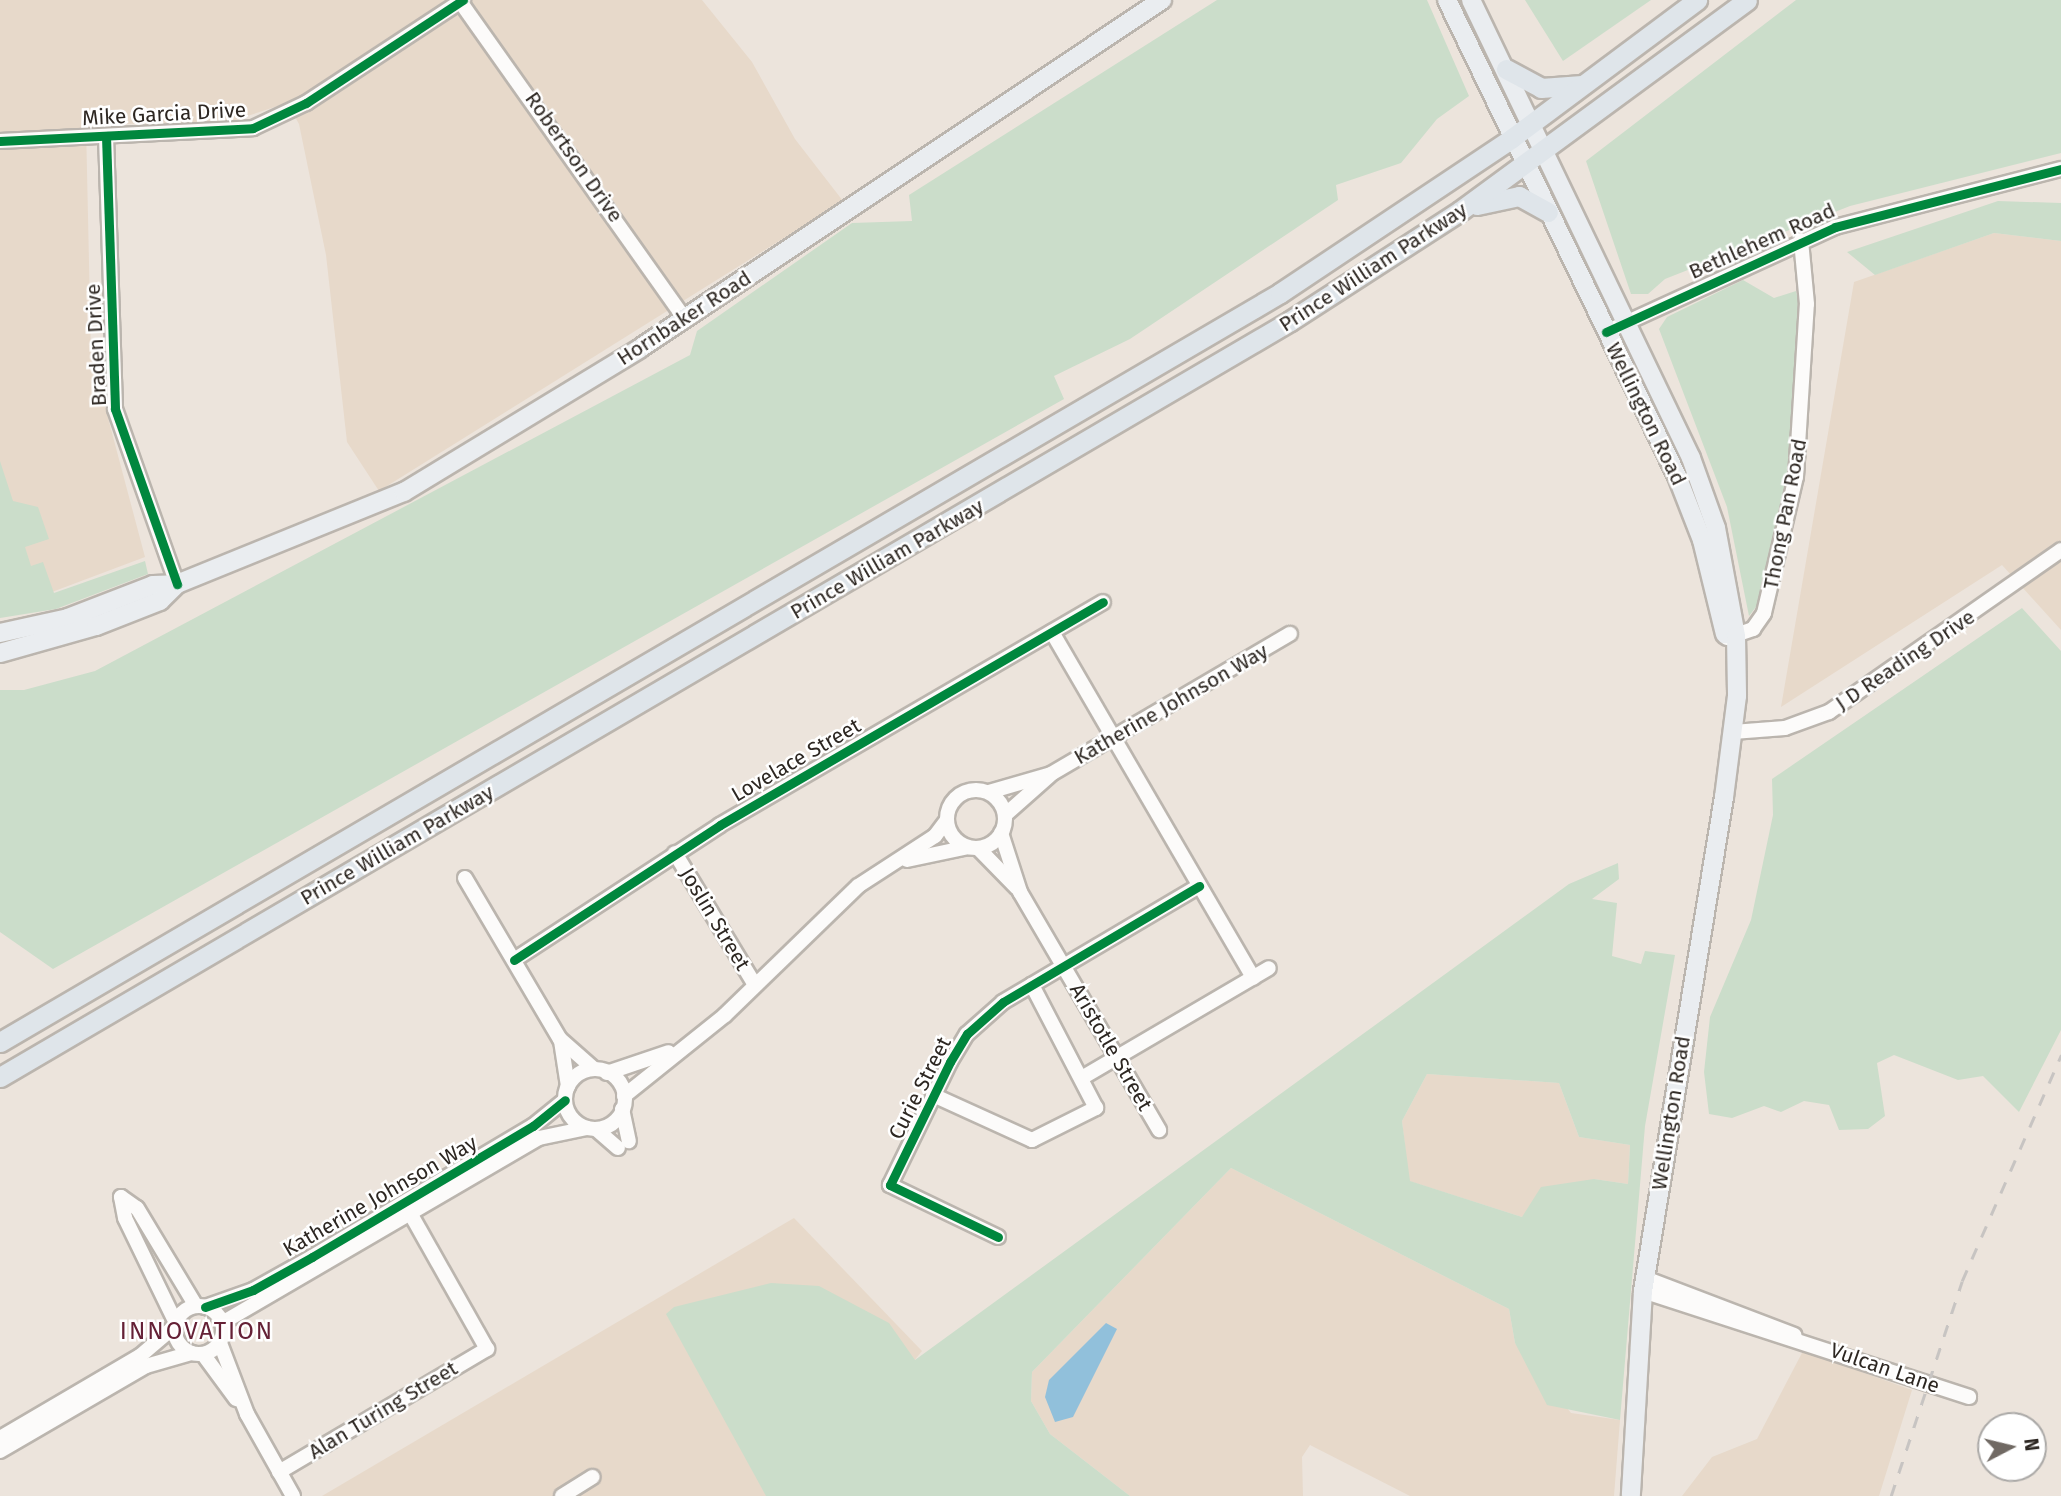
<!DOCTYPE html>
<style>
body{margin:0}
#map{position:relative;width:2061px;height:1496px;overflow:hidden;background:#ece4dc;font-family:"Fira Sans",sans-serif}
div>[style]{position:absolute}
.built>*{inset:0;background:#e7d9ca}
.green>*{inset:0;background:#cbddca}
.water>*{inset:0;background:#91c0db}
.roads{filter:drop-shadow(2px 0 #bbb5ae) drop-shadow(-2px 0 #bbb5ae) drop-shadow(0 2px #bbb5ae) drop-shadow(0 -2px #bbb5ae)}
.minor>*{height:14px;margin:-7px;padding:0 7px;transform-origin:7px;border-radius:7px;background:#fcfbfa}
.minor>.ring{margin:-7px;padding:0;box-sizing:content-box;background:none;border:14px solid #fcfbfa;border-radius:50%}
.major>*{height:18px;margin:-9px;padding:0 9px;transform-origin:9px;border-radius:9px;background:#eaedf0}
.highway>*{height:19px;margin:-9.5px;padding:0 9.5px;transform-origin:9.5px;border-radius:9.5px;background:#dfe5ea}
.rail>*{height:2.5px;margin-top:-1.25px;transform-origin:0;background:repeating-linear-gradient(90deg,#c7c4c2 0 12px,transparent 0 24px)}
.cycleway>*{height:9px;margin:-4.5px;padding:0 4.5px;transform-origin:4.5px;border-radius:4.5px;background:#00873e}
span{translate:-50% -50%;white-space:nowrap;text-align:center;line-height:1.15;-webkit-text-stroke:5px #fff;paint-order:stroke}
.street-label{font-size:21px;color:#2d2722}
.quarter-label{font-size:24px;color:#652136;letter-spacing:2px}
.north{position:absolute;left:1977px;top:1412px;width:70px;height:70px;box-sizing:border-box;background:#fff;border:2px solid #aba9a7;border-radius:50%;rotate:83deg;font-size:19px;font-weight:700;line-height:28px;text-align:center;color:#2d2722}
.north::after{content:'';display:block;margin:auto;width:24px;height:32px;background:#706963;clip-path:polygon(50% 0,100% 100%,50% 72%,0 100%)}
</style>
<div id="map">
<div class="built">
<i style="clip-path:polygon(0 0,702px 0,752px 62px,795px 139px,843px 201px,379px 491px,347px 442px,326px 255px,299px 124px,287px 103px,232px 121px,86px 125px,91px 354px,145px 557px,28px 601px,0 516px)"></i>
<i style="clip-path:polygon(1994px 233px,2061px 241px,2061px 630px,2002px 565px,1781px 707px,1854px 282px)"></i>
<i style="clip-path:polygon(1427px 1074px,1559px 1083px,1579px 1137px,1630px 1145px,1628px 1184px,1594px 1179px,1522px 1217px,1409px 1181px,1402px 1121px)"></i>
<i style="clip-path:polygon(1231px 1168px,1509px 1309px,1515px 1343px,1571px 1413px,1620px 1420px,1614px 1496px,1410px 1496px,1310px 1445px,1302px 1457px,1303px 1496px,1130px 1496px,1050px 1434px,1031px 1401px,1032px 1372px)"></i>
<i style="clip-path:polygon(794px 1218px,922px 1351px,882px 1401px,767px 1496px,322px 1496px)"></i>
<i style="clip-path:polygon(1803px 1351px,1912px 1390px,1879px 1496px,1682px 1496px,1712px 1457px,1757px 1439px)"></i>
</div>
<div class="green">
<i style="clip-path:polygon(1217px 0,1427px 0,1469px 96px,1437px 119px,1401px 163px,1336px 185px,1338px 200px,1130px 339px,1054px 376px,1064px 399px,53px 969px,0 932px,0 690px,24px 690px,95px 671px,690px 355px,697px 331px,852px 223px,912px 221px,909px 195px)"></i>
<i style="clip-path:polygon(1525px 0,1651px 0,1563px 61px)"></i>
<i style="clip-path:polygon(1796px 0,2061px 0,2061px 153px,1850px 206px,1665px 279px,1648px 294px,1631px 294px,1586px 161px)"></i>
<i style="clip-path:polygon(1998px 201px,2061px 203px,2061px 241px,1994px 233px,1875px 275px,1847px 252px)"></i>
<i style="clip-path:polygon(1743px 280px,1774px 298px,1796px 291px,1801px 313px,1792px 472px,1759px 603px,1749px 616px,1727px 507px,1659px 329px,1667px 317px)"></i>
<i style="clip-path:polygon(0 461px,13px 501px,38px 507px,49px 539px,25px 547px,31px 566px,43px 562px,54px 593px,145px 561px,148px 574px,56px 609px,0 618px)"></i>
<i style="clip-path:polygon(2022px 608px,2061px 651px,2061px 1030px,2019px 1112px,1983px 1076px,1958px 1080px,1894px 1055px,1877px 1063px,1885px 1116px,1868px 1129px,1839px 1130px,1829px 1105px,1804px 1101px,1781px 1112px,1764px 1106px,1732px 1118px,1709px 1114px,1704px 1072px,1710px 1017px,1751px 920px,1773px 815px,1772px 779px)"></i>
<i style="clip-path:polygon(evenodd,1618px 863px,1619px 879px,1592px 899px,1617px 903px,1612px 956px,1641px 964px,1645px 951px,1675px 955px,1645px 1126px,1620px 1420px,1547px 1405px,1515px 1343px,1509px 1309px,1231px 1168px,1032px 1372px,1031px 1401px,1050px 1434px,1130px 1496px,766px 1496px,666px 1314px,674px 1307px,771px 1283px,819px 1286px,889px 1323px,915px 1360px,1569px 884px,1618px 863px,1427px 1074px,1559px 1083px,1579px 1137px,1630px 1145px,1628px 1184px,1594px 1179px,1541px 1187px,1522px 1217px,1410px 1181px,1402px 1121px,1427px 1074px)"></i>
</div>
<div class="water">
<i style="clip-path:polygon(1106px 1323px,1117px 1329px,1073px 1417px,1055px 1422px,1045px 1397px,1049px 1380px)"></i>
</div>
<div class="roads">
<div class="minor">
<i style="left:459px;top:0;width:390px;rotate:54.7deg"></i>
<i style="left:106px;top:136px;width:273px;rotate:88.1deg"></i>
<i style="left:115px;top:409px;width:186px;rotate:70.5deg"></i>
<i style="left:0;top:141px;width:253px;rotate:-2.9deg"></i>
<i style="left:253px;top:128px;width:59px;rotate:-25.3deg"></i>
<i style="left:306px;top:103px;width:188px;rotate:-33.3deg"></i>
<i style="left:1606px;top:332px;width:252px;rotate:-24.6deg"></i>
<i style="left:1835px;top:227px;width:233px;rotate:-14.4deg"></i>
<i style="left:1052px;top:632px;width:400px;rotate:59.8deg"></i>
<i style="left:1727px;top:638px;width:28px;rotate:-19deg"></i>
<i style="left:1753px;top:629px;width:19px;rotate:-55deg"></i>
<i style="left:1764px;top:613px;width:140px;rotate:-76.8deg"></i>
<i style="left:1796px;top:477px;width:173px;rotate:-86.4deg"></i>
<i style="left:1807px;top:304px;width:64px;rotate:-95.4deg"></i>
<i style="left:1733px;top:732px;width:52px;rotate:-4.4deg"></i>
<i style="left:1785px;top:728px;width:47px;rotate:-20deg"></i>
<i style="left:1829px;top:712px;width:283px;rotate:-34.9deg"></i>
<i class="ring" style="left:947px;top:790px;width:44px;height:44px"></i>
<i style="left:989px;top:792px;width:65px;rotate:-16.2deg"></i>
<i style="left:1051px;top:774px;width:277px;rotate:-30.4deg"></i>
<i style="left:1005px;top:815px;width:60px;rotate:-41.6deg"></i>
<i style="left:1001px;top:833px;width:62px;rotate:72.1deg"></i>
<i style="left:1020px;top:892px;width:276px;rotate:59.7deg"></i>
<i style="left:978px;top:848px;width:56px;rotate:45.7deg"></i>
<i style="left:675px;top:853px;width:154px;rotate:58.8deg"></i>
<i style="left:907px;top:860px;width:62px;rotate:-12deg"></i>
<i style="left:465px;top:878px;width:187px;rotate:59.5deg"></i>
<i style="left:560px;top:1039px;width:45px;rotate:41.4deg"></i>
<i style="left:514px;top:960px;width:246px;rotate:-33.2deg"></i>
<i style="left:720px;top:825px;width:443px;rotate:-30.2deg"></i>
<i style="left:561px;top:1041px;width:46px;rotate:81.2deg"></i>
<i class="ring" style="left:565px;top:1069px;width:46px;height:46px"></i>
<i style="left:607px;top:1073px;width:65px;rotate:-18.7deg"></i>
<i style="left:1085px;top:1076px;width:213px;rotate:-30.4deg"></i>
<i style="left:933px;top:1095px;width:109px;rotate:24.4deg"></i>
<i style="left:1032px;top:1140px;width:72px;rotate:-26.6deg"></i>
<i style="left:1096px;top:1108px;width:139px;rotate:-117.5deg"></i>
<i style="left:624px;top:1096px;width:129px;rotate:-38.7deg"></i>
<i style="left:725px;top:1015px;width:185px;rotate:-44.1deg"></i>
<i style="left:858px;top:886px;width:92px;rotate:-33deg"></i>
<i style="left:935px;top:836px;width:20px;rotate:-53deg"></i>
<i style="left:622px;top:1109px;width:33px;rotate:78deg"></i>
<i style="left:596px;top:1129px;width:29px;rotate:41deg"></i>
<i style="left:121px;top:1197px;width:21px;rotate:79deg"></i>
<i style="left:125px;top:1218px;width:117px;rotate:64.1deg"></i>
<i style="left:121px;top:1197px;width:19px;rotate:35deg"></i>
<i style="left:137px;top:1208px;width:114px;rotate:59deg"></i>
<i style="left:998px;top:1237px;width:120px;rotate:-154.3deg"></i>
<i style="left:890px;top:1185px;width:137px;rotate:-64deg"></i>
<i style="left:950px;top:1062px;width:33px;rotate:-59deg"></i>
<i style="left:967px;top:1034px;width:48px;rotate:-41.6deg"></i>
<i style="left:1003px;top:1002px;width:228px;rotate:-30.6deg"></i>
<i style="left:1645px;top:1278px;width:160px;rotate:20.9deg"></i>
<i style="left:1643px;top:1291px;width:343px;rotate:18deg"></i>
<i class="ring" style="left:175px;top:1306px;width:34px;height:34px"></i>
<i style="left:205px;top:1307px;width:51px;rotate:-19.5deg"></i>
<i style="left:253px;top:1290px;width:68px;rotate:-29.2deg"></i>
<i style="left:312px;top:1257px;width:257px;rotate:-30.7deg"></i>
<i style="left:533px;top:1126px;width:41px;rotate:-39.1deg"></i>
<i style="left:222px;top:1323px;width:367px;rotate:-30.3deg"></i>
<i style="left:539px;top:1138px;width:49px;rotate:-11.8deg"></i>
<i style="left:220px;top:1343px;width:76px;rotate:69.2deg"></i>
<i style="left:247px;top:1414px;width:94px;rotate:60.7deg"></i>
<i style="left:203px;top:1354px;width:56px;rotate:53.7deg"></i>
<i style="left:0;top:1438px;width:162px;rotate:-30.4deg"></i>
<i style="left:140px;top:1356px;width:46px;rotate:-40.6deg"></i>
<i style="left:0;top:1451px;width:169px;rotate:-30.2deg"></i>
<i style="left:146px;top:1366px;width:47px;rotate:-16.1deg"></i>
<i style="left:279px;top:1472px;width:242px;rotate:-30.6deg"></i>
<i style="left:487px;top:1349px;width:156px;rotate:-119.5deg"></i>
<i style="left:562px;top:1496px;width:36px;rotate:-32deg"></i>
</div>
<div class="major">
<i style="left:1447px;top:0;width:529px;rotate:64.21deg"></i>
<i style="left:1677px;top:476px;width:69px;rotate:68.7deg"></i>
<i style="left:1702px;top:540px;width:97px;rotate:76.3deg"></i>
<i style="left:1471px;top:0;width:508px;rotate:64.34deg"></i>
<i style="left:1691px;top:458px;width:74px;rotate:70.3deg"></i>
<i style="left:1716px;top:528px;width:110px;rotate:79.5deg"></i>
<i style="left:1736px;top:636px;width:60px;rotate:89deg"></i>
<i style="left:1737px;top:696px;width:102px;rotate:97.3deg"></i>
<i style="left:1724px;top:797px;width:501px;rotate:99.31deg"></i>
<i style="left:1643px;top:1291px;width:205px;rotate:93.4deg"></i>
<i style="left:0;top:633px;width:70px;rotate:-12.4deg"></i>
<i style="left:68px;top:618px;width:91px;rotate:-21.2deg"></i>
<i style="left:153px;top:585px;width:24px;rotate:-2deg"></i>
<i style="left:177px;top:584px;width:245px;rotate:-22.1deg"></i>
<i style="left:404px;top:492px;width:275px;rotate:-31.3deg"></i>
<i style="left:639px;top:349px;width:629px;rotate:-33.72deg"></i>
<i style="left:0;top:653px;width:100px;rotate:-15.7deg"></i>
<i style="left:96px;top:626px;width:69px;rotate:-21.3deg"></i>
<i style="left:160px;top:601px;width:24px;rotate:-45deg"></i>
</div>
<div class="highway">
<i style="left:1506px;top:69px;width:40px;rotate:28deg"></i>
<i style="left:1541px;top:88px;width:41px;rotate:-4.2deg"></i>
<i style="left:1477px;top:205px;width:43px;rotate:-12.1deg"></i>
<i style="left:1519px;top:196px;width:33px;rotate:29deg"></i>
<i style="left:0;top:1042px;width:1483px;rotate:-30.33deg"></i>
<i style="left:1280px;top:293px;width:279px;rotate:-33.7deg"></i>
<i style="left:1512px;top:138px;width:231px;rotate:-36.7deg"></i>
<i style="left:0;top:1077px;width:1495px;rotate:-30.37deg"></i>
<i style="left:1290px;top:321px;width:202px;rotate:-32.9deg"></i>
<i style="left:1460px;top:211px;width:356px;rotate:-36.3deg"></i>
</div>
</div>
<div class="rail">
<i style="left:1891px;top:1496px;width:226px;rotate:-71.7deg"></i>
<i style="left:1962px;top:1281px;width:247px;rotate:-66.3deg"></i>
</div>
<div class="cycleway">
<i style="left:106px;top:136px;width:273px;rotate:88.1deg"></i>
<i style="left:115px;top:409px;width:186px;rotate:70.5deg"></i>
<i style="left:0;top:141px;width:253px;rotate:-2.9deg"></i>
<i style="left:253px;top:128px;width:59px;rotate:-25.3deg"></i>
<i style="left:306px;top:103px;width:188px;rotate:-33.3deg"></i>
<i style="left:1606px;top:332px;width:252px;rotate:-24.6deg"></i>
<i style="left:1835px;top:227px;width:233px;rotate:-14.4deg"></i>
<i style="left:514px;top:960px;width:246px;rotate:-33.2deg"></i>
<i style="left:720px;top:825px;width:443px;rotate:-30.2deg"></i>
<i style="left:998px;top:1237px;width:120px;rotate:-154.3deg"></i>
<i style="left:890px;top:1185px;width:137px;rotate:-64deg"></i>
<i style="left:950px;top:1062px;width:33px;rotate:-59deg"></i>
<i style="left:967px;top:1034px;width:48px;rotate:-41.6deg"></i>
<i style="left:1003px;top:1002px;width:228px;rotate:-30.6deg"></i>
<i style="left:205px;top:1307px;width:51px;rotate:-19.5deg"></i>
<i style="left:253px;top:1290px;width:68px;rotate:-29.2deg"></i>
<i style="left:312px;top:1257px;width:257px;rotate:-30.7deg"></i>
<i style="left:533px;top:1126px;width:41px;rotate:-39.1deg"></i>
</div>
<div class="street-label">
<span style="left:164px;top:114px;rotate:-3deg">Mike Garcia Drive</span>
<span style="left:574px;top:157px;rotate:55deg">Robertson Drive</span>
<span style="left:1762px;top:241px;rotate:-24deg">Bethlehem Road</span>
<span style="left:1373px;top:267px;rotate:-33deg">Prince William Parkway</span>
<span style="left:684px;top:318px;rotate:-33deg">Hornbaker Road</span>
<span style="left:96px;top:345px;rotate:-93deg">Braden Drive</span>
<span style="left:1646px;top:414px;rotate:64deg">Wellington Road</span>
<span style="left:1785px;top:514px;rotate:-79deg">Thong Pan Road</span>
<span style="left:887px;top:559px;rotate:-30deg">Prince William Parkway</span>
<span style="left:1905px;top:660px;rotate:-34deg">J D Reading Drive</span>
<span style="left:1171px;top:704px;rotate:-30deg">Katherine Johnson Way</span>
<span style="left:796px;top:760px;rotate:-30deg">Lovelace Street</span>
<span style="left:397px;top:845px;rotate:-30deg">Prince William Parkway</span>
<span style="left:715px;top:919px;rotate:59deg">Joslin Street</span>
<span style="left:1111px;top:1047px;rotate:60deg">Aristotle Street</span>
<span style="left:920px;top:1088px;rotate:-63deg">Curie Street</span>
<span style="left:1671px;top:1113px;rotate:-81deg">Wellington Road</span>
<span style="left:380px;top:1196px;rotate:-30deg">Katherine Johnson Way</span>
<span style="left:1885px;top:1368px;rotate:19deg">Vulcan Lane</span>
<span style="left:383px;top:1410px;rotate:-31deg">Alan Turing Street</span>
</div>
<div class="quarter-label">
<span style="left:197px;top:1332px">INNOVATION</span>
</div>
<div class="north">N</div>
</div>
